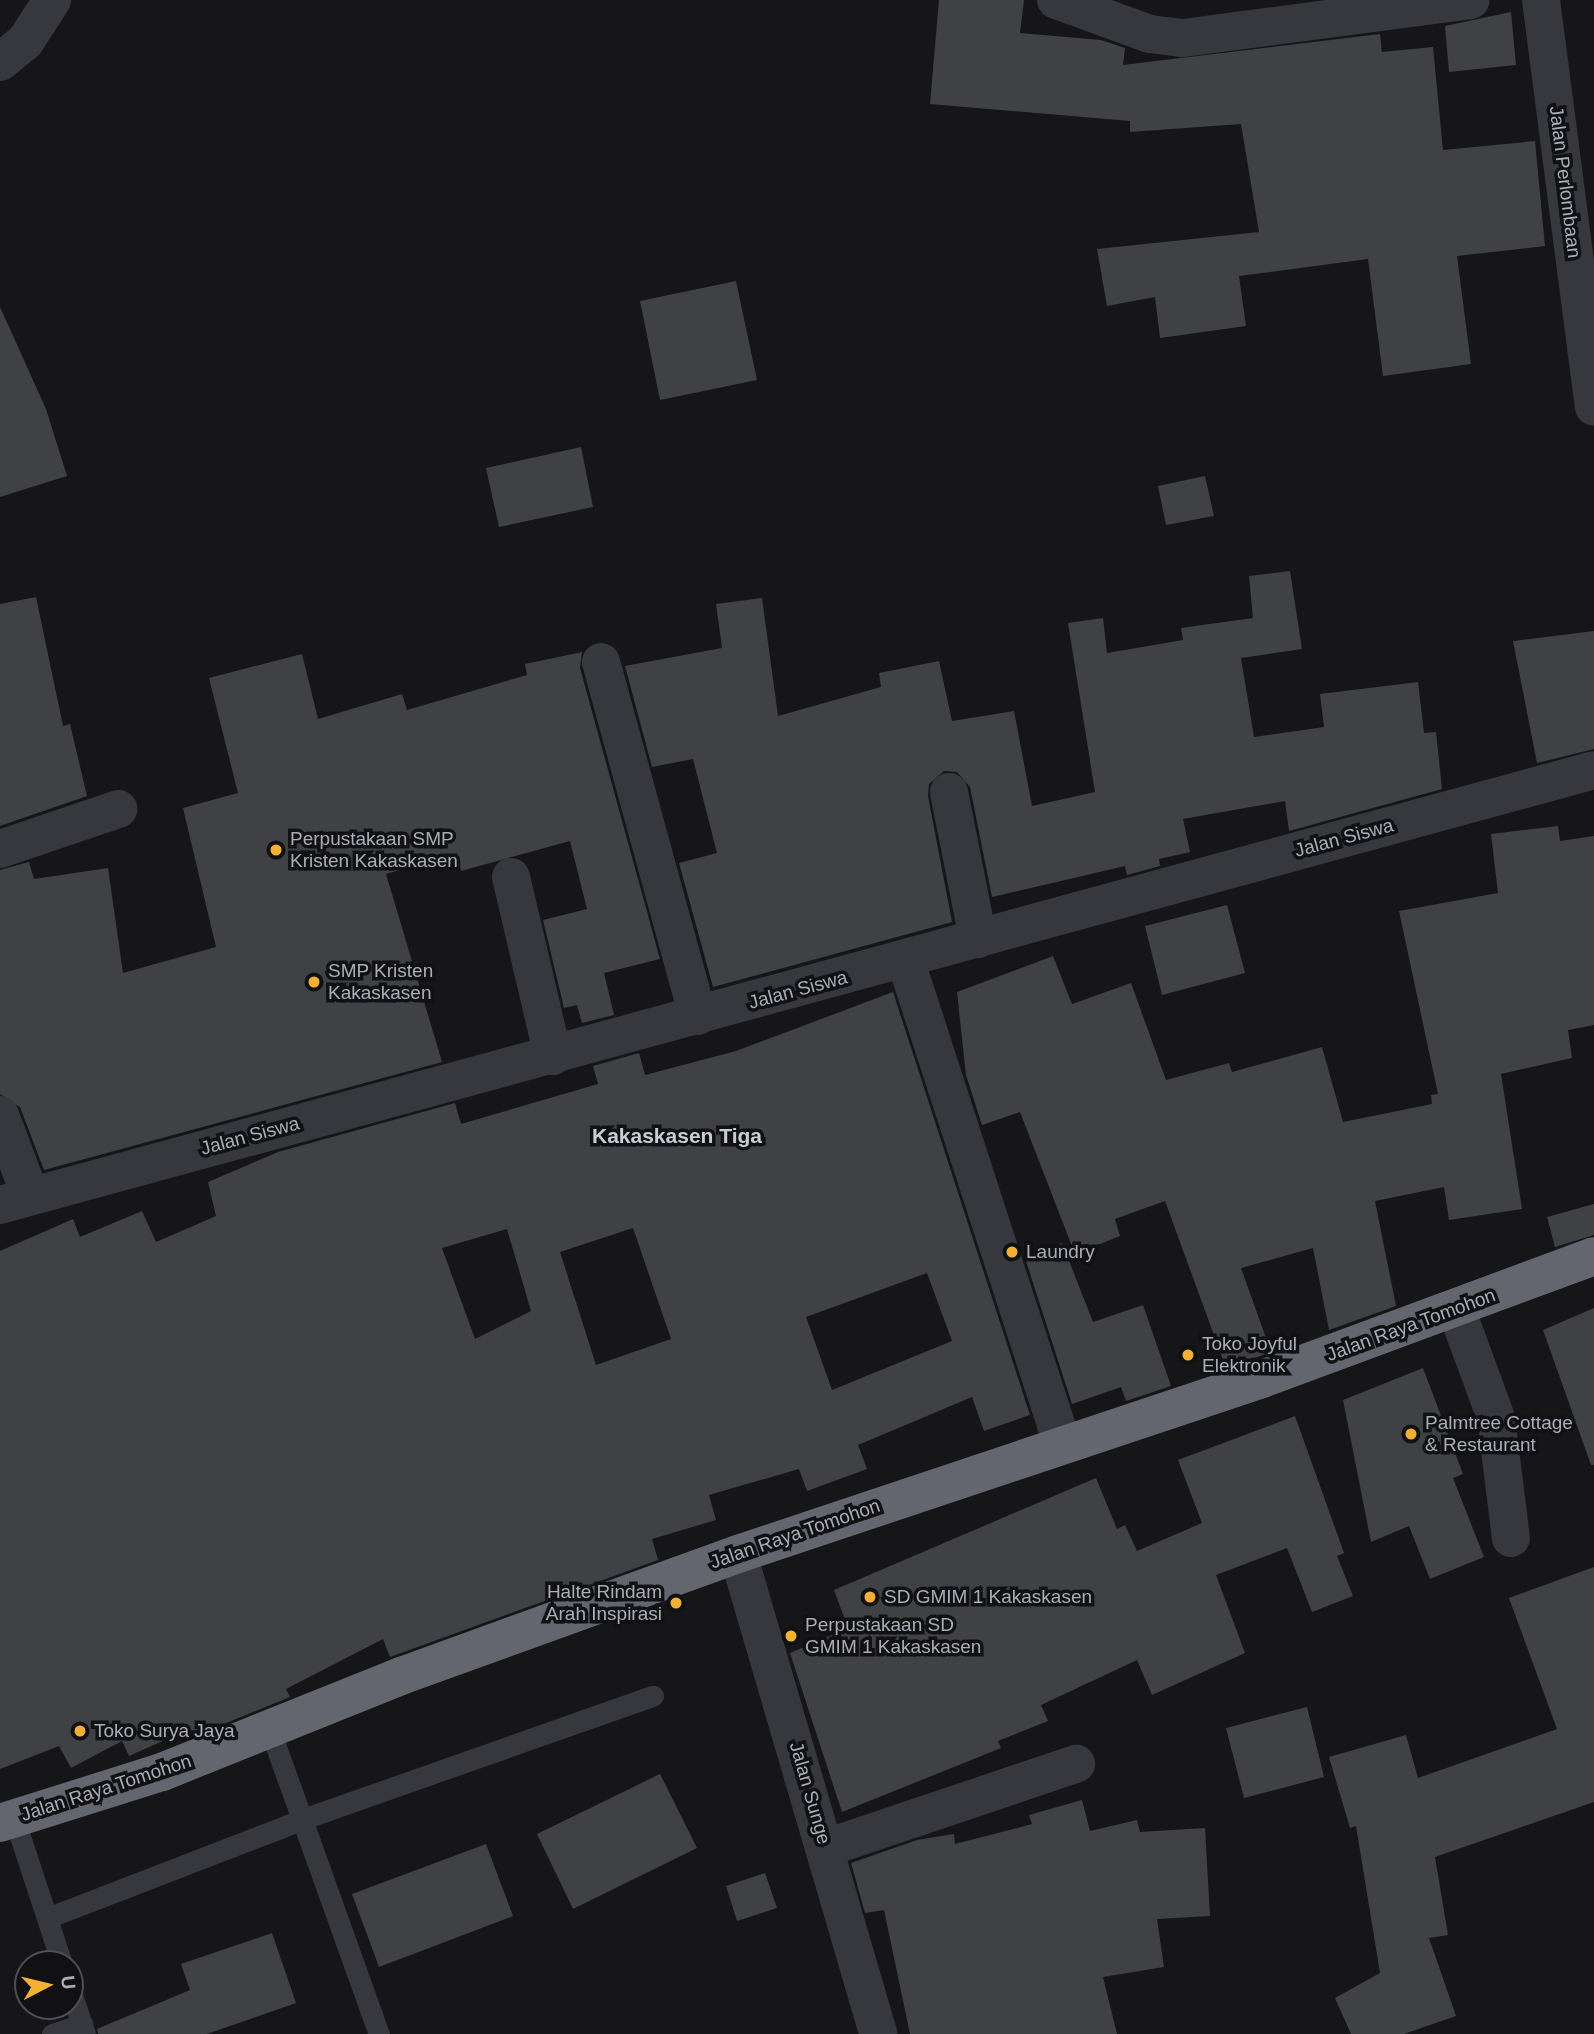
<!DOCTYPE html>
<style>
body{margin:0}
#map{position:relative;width:1594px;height:2034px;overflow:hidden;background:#161618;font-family:Arial,sans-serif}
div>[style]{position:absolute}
.building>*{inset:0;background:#404145}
.lane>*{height:21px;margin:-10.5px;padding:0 10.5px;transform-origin:10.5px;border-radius:10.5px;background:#37383d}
.street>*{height:38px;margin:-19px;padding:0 19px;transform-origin:19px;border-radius:19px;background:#37383d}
.highway>*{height:38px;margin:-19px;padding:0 19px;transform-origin:19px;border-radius:19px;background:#63666e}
.dots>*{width:19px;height:19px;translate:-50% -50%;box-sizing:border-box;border:4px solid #111113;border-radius:50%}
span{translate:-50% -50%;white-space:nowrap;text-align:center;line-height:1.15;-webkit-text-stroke:7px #111113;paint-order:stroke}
.street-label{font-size:19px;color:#a8adb8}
.poi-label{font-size:19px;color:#a8adb8}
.left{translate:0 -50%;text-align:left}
.right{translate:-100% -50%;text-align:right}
.neighbourhood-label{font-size:21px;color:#c9ccd4;font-weight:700}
.north{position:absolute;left:14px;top:1950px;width:70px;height:70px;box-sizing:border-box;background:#111113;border:2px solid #4d4f55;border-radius:50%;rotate:83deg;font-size:19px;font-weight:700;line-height:28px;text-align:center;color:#a8adb8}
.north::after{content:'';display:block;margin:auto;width:24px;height:32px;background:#f2b134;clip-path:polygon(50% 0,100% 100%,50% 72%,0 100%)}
</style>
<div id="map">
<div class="building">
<i style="clip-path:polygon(939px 0,1024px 0,1020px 33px,1101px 40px,1125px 48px,1123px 65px,1380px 34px,1382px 52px,1433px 47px,1443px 150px,1535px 141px,1545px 246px,1457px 256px,1471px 364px,1383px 376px,1368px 259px,1239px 276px,1246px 326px,1160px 338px,1155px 297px,1107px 306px,1097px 249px,1259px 232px,1241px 124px,1130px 132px,1130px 121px,930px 104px)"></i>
<i style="clip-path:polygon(1511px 12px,1516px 65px,1449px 72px,1445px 26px)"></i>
<i style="clip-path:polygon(736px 281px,757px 380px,660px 400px,640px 301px)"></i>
<i style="clip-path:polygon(0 307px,46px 409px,67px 476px,0 497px)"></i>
<i style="clip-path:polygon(581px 447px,593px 507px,499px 527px,486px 468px)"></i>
<i style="clip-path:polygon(1205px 476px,1214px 516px,1166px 525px,1158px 486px)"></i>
<i style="clip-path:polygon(1290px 571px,1302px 649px,1241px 658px,1254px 737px,1324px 727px,1320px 694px,1418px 682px,1424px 733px,1436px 732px,1442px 789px,1289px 831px,1285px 801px,1183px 819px,1190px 852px,1159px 859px,1160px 866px,1127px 875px,1125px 866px,992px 897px,970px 787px,957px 772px,944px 771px,929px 784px,928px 796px,952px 922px,713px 987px,679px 863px,717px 853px,693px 759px,652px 767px,625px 666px,722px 648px,716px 604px,762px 598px,778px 716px,881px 687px,879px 673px,939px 661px,952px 721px,1014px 711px,1032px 806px,1095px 792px,1068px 623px,1103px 618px,1107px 653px,1183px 640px,1181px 628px,1253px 618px,1249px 576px)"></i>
<i style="clip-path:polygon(36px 597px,63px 726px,70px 724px,87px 796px,0 826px,0 604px)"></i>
<i style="clip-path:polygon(1594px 631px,1594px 749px,1537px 763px,1513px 641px)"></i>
<i style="clip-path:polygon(582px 652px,580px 668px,660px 959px,604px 973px,614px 1015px,582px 1023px,577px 1005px,564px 1008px,543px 920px,587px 909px,570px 841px,461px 871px,457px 853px,386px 874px,442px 1062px,44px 1170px,20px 1107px,0 1094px,0 870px,29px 862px,34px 879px,108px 868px,123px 973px,216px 947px,183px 808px,238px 793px,209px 678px,302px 654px,318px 719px,402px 694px,407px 710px,527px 675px,525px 664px)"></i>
<i style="clip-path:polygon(1558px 826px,1560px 841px,1594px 836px,1594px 1025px,1568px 1030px,1572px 1058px,1501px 1074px,1522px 1209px,1449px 1220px,1444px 1187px,1375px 1201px,1396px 1306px,1329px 1330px,1313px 1248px,1241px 1268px,1271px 1352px,1226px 1368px,1165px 1201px,1115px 1219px,1120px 1236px,1075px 1254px,1020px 1112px,982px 1125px,966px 1075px,957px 992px,1053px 956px,1072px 1004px,1131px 983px,1166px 1080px,1229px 1063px,1232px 1072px,1322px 1047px,1343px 1122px,1432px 1104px,1431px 1095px,1438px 1094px,1399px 911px,1498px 893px,1491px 834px)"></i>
<i style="clip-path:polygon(1227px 905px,1245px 973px,1162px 995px,1145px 926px)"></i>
<i style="clip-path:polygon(evenodd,893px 992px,1030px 1415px,984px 1431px,972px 1397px,858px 1445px,867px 1469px,807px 1491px,799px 1469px,709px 1495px,716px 1520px,652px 1539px,658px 1560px,390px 1657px,383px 1639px,286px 1689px,290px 1697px,187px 1739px,183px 1732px,129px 1756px,122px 1741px,71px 1768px,59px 1746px,0 1769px,0 1251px,73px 1219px,80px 1237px,142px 1211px,156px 1242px,216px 1216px,208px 1182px,278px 1152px,455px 1103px,461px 1124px,598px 1084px,593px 1066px,639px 1053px,645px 1075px,736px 1051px,893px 992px,633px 1228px,671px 1339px,596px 1365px,560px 1252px,633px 1228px,893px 992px,507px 1229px,531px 1311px,475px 1339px,442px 1248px,507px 1229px,893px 992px,927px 1273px,952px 1341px,832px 1390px,806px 1317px,927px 1273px)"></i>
<i style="clip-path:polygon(1594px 1204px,1594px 1235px,1555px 1247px,1547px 1217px)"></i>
<i style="clip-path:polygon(1062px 1243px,1093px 1322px,1143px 1305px,1171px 1386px,1126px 1401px,1121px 1387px,1072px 1404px,1025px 1258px)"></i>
<i style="clip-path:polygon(1594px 1308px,1594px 1465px,1591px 1465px,1543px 1330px)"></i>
<i style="clip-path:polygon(1423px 1368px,1463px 1474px,1453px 1478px,1484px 1557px,1430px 1579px,1409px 1526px,1371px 1542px,1343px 1400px)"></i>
<i style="clip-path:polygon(1295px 1416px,1344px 1553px,1337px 1556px,1353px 1596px,1312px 1612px,1287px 1548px,1216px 1575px,1245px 1653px,1152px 1695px,1137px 1660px,1041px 1705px,1048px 1721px,998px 1741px,1001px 1748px,842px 1812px,790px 1653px,848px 1628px,834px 1590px,1096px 1478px,1117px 1529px,1125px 1525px,1137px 1551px,1202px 1523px,1178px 1460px)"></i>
<i style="clip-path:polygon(1594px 1567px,1594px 1802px,1435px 1857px,1448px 1935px,1429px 1938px,1456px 2016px,1404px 2034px,1351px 2034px,1335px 1998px,1380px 1973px,1356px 1826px,1350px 1828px,1329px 1757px,1406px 1735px,1418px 1778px,1557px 1729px,1509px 1598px)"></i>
<i style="clip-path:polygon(1307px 1707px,1324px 1777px,1244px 1798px,1226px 1728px)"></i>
<i style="clip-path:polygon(660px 1774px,697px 1848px,573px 1909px,537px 1834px)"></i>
<i style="clip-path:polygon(1082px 1800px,1090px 1831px,1137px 1820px,1140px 1832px,1205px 1828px,1210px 1916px,1157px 1919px,1164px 1967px,1103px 1977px,1117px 2034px,910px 2034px,884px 1910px,865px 1913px,851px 1863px,917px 1840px,954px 1834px,955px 1844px,1032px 1824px,1029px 1815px)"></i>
<i style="clip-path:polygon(486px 1844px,513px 1916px,379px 1967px,352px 1894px)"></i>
<i style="clip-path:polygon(765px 1873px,777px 1908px,737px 1921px,726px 1886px)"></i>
<i style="clip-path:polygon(272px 1933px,296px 2003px,207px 2034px,98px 2034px,97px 2029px,190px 1990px,181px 1964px)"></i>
</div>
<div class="lane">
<i style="left:270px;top:1730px;width:323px;rotate:70.3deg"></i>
<i style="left:14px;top:1818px;width:154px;rotate:71.8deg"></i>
<i style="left:47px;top:1918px;width:274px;rotate:-21.1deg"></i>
<i style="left:303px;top:1819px;width:371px;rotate:-19.4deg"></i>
<i style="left:70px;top:1989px;width:47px;rotate:71.6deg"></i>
<i style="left:52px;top:2034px;width:32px;rotate:-18deg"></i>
</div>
<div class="street">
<i style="left:1056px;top:0;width:100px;rotate:19.9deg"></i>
<i style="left:1150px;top:34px;width:33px;rotate:7deg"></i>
<i style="left:1183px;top:38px;width:290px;rotate:-7.5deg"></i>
<i style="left:1541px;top:0;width:410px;rotate:82.6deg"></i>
<i style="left:0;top:62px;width:32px;rotate:-39deg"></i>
<i style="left:25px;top:42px;width:50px;rotate:-57.3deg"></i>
<i style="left:601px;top:662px;width:367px;rotate:74.7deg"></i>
<i style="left:949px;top:792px;width:150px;rotate:78.8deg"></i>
<i style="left:0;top:849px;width:125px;rotate:-18.7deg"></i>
<i style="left:511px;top:877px;width:184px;rotate:76.8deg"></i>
<i style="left:906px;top:962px;width:506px;rotate:72.03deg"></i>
<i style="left:0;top:1115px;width:85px;rotate:69.4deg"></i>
<i style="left:0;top:1205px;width:1652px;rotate:-15.26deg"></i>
<i style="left:1456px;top:1309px;width:116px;rotate:69.8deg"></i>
<i style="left:1496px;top:1418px;width:121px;rotate:82.9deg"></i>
<i style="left:738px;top:1554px;width:500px;rotate:73.7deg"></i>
<i style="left:826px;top:1848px;width:264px;rotate:-18.6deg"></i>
</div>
<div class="highway">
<i style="left:0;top:1823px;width:170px;rotate:-17.5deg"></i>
<i style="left:162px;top:1772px;width:258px;rotate:-21.9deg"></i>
<i style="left:401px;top:1676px;width:358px;rotate:-19.9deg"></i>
<i style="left:738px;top:1554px;width:552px;rotate:-18.47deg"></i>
<i style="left:1262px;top:1379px;width:354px;rotate:-20.3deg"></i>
</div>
<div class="dots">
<i style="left:276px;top:850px;background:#f2b134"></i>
<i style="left:314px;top:982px;background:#f2b134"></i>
<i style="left:1012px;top:1252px;background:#f2b134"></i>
<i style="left:1188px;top:1355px;background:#f2b134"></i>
<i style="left:1411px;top:1434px;background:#f2b134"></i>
<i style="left:870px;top:1597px;background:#f2b134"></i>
<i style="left:676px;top:1603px;background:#f2b134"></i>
<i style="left:791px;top:1636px;background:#f2b134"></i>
<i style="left:80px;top:1731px;background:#f2b134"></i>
</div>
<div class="street-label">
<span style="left:1565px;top:182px;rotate:83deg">Jalan Perlombaan</span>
<span style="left:1344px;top:838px;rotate:-15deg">Jalan Siswa</span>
<span style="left:798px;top:990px;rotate:-15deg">Jalan Siswa</span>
<span style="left:250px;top:1136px;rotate:-15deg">Jalan Siswa</span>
<span style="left:1411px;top:1325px;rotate:-20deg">Jalan Raya Tomohon</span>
<span style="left:795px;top:1534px;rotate:-19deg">Jalan Raya Tomohon</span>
<span style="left:106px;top:1788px;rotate:-18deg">Jalan Raya Tomohon</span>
<span style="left:810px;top:1793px;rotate:74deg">Jalan Sunge</span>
</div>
<div class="poi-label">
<span class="left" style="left:290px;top:850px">Perpustakaan SMP<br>Kristen Kakaskasen</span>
<span class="left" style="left:328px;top:982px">SMP Kristen<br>Kakaskasen</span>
<span class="left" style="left:1026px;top:1252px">Laundry</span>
<span class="left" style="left:1202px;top:1355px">Toko Joyful<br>Elektronik</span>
<span class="left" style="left:1425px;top:1434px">Palmtree Cottage<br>&amp; Restaurant</span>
<span class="right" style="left:662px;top:1603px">Halte Rindam<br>Arah Inspirasi</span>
<span class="left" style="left:884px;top:1597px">SD GMIM 1 Kakaskasen</span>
<span class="left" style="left:805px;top:1636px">Perpustakaan SD<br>GMIM 1 Kakaskasen</span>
<span class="left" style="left:94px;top:1731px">Toko Surya Jaya</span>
</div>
<div class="neighbourhood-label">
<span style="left:677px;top:1136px">Kakaskasen Tiga</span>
</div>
<div class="north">U</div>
</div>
